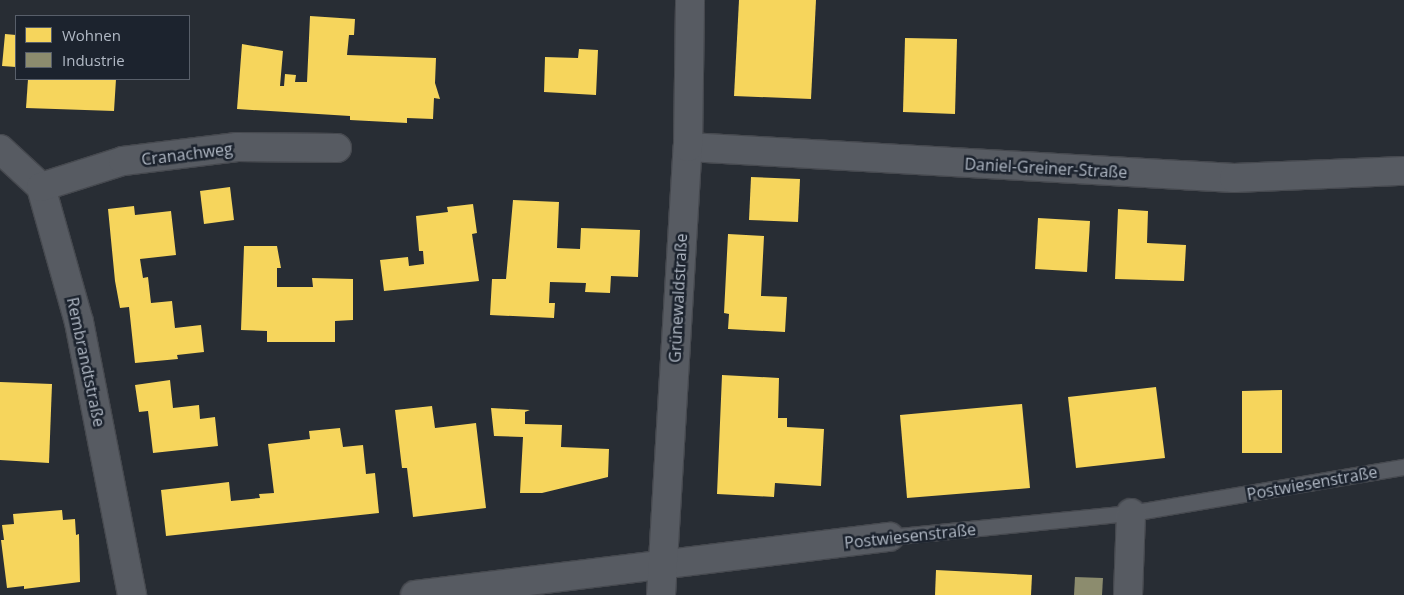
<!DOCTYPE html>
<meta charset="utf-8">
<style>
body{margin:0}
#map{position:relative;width:1404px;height:595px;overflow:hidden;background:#282d34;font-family:"Open Sans",sans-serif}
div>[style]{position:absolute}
.homes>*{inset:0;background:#f6d55c}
.industry>*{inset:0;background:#8c8c6e}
.roads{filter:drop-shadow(1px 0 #46494f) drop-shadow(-1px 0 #46494f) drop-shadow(0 1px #46494f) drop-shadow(0 -1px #46494f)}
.service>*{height:15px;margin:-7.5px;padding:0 7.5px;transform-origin:7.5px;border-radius:7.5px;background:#575b62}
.minor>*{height:28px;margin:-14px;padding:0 14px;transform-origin:14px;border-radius:14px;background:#575b62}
span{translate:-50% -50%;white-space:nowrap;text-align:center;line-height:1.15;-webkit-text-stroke:5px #1c232e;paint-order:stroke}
.street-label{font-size:16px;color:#b1b9c5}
.legend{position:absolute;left:15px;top:15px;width:175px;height:65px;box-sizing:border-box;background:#1c232e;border:1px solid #585f6a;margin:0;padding:6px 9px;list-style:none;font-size:15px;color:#b1b9c5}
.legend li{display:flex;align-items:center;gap:10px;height:25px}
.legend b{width:25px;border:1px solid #585f6a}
</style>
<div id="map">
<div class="homes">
<i style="clip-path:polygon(739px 0,816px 0,811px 99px,734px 96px)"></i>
<i style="clip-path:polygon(310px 16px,355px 19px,354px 35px,349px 35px,347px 55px,436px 58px,435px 83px,440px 99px,434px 98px,433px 119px,407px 118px,407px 123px,350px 120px,350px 116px,237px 109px,242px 44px,283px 51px,280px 86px,284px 86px,285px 74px,296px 75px,295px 82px,307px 82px)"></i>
<i style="clip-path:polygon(5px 34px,16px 35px,16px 67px,2px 66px)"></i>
<i style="clip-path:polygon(905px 38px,957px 39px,955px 114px,903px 112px)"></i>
<i style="clip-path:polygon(579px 49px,598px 50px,596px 95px,544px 92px,545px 57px,578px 58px)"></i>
<i style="clip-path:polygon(28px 79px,116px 79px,114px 111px,26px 108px)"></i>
<i style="clip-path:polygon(751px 177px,800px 179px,798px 222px,749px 220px)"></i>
<i style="clip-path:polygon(230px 187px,234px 220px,204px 224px,200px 191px)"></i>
<i style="clip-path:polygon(513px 200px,559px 202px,557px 248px,580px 249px,581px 228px,640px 230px,638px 277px,611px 276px,610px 293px,585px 292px,586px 283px,550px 282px,549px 303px,555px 303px,554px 318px,490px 315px,492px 279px,506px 279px)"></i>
<i style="clip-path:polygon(473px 204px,477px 233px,472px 234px,479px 281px,384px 291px,380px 260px,408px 257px,409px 266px,424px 264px,423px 251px,419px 251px,416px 216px,448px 212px,447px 207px)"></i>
<i style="clip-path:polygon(134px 206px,135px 215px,171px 211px,176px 255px,140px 259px,143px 278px,148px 277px,151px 303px,172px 301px,175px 328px,201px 325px,204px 352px,177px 355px,178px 359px,135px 363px,129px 307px,120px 308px,115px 281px,108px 209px)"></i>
<i style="clip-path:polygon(1118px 209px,1148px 211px,1147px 243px,1186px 245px,1184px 281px,1115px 279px)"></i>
<i style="clip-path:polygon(1038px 218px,1090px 221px,1087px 272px,1035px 269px)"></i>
<i style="clip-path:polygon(728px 234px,764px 236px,761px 296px,787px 297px,785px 332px,728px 329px,729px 314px,724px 313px)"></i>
<i style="clip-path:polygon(244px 246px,277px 246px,281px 268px,277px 268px,277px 287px,313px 287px,312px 278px,353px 279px,353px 320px,335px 321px,335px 342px,267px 342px,267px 331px,241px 330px)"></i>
<i style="clip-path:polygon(722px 375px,779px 378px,778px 418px,787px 418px,787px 427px,824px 429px,821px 486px,775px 483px,774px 497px,717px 494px)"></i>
<i style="clip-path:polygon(170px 380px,173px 408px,199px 405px,200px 419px,215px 417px,218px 446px,153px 453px,148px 411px,139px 412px,135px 385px)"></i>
<i style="clip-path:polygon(0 382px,52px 384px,49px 463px,0 460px)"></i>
<i style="clip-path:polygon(1156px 387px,1165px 458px,1076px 468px,1068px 397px)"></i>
<i style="clip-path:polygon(1282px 390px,1282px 453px,1242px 453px,1242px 391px)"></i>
<i style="clip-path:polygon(1022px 404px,1030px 488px,907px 498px,900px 415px)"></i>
<i style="clip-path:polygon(432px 406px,435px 428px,476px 423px,486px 508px,413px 517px,407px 468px,402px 468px,395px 410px)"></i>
<i style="clip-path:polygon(491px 408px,530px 410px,525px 412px,525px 424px,562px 425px,561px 447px,609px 449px,608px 477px,542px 493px,520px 493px,523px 437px,494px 436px)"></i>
<i style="clip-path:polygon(340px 428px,343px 447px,363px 445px,366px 474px,375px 473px,379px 513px,166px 536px,161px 490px,229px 482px,231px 501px,260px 498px,259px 494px,274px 493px,268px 444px,310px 439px,309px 431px)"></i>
<i style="clip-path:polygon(62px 510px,63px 520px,75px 519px,76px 535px,79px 534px,80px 582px,24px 589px,24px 586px,7px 588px,1px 540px,4px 540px,2px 525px,14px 524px,13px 514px)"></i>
<i style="clip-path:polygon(936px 570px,1032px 575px,1031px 595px,935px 595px)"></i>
</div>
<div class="industry">
<i style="clip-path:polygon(1075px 577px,1103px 578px,1102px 595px,1074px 595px)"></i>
</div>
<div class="roads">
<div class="service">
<i style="left:889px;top:537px;width:243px;rotate:-5.7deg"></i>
<i style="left:1131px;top:513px;width:277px;rotate:-9.6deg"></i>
</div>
<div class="minor">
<i style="left:688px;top:147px;width:547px;rotate:3.25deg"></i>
<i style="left:1234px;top:178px;width:170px;rotate:-2.4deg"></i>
<i style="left:0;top:149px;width:56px;rotate:42.8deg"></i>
<i style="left:41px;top:187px;width:140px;rotate:74.3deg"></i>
<i style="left:79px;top:322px;width:278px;rotate:79deg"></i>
<i style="left:41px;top:187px;width:86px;rotate:-17.6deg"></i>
<i style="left:123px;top:161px;width:115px;rotate:-7deg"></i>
<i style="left:237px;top:147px;width:100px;rotate:0.6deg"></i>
<i style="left:415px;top:595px;width:478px;rotate:-7deg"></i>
<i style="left:661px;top:595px;width:449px;rotate:-86.6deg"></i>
<i style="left:688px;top:147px;width:147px;rotate:-89.2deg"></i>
<i style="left:1128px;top:595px;width:82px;rotate:-87.9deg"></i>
</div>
</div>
<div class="street-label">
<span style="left:187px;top:154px;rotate:-7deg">Cranachweg</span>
<span style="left:1046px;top:168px;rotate:3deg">Daniel-Greiner-Straße</span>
<span style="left:678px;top:298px;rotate:-87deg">Grünewaldstraße</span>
<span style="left:86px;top:362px;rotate:78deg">Rembrandtstraße</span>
<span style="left:1312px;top:483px;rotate:-10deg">Postwiesenstraße</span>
<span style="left:910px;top:536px;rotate:-6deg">Postwiesenstraße</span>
</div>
<ul class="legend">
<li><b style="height:14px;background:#f6d55c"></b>Wohnen</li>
<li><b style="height:14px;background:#8c8c6e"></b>Industrie</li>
</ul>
</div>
